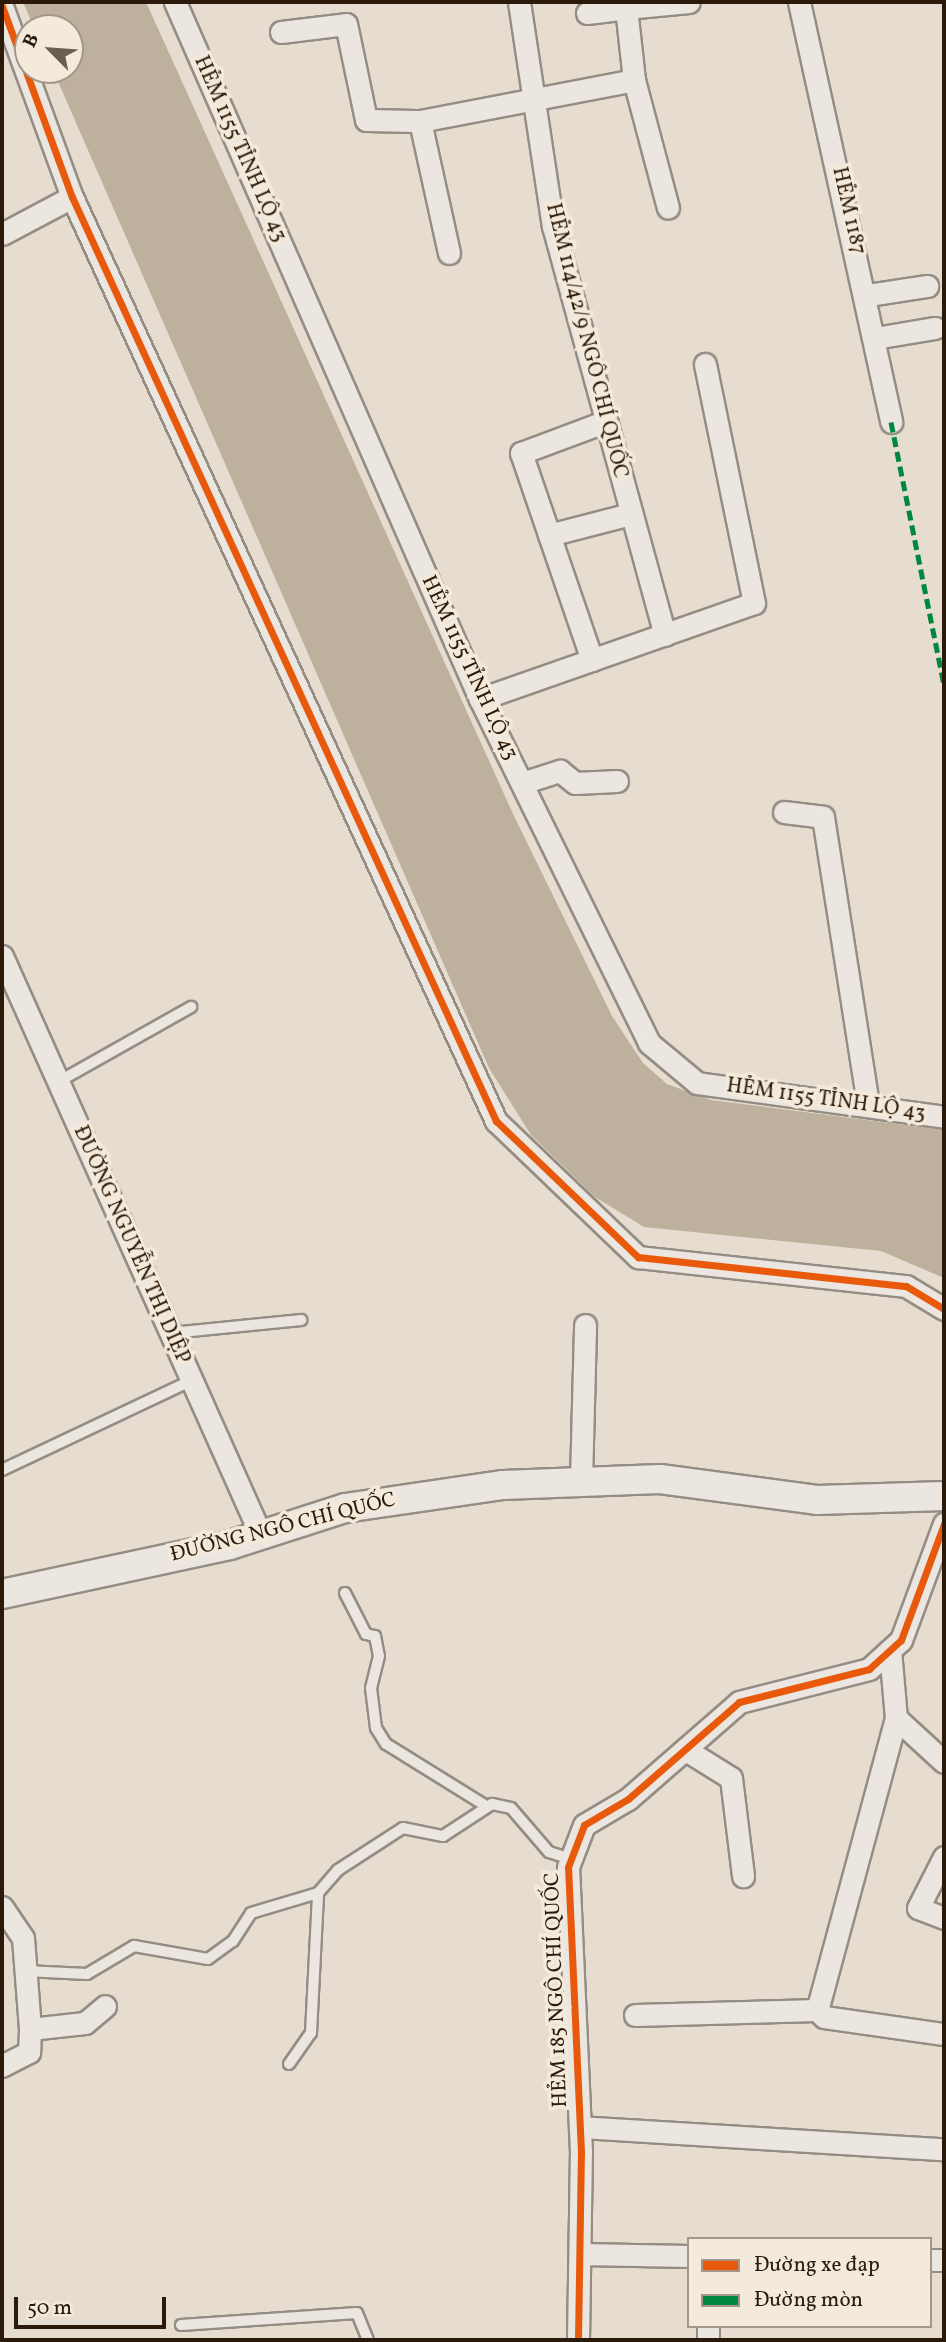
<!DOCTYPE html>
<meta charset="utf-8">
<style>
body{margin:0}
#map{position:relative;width:946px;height:2342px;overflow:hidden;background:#e6ddd0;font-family:Vollkorn,serif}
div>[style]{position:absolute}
.water>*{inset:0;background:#bdb09d}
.roads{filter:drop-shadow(2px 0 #948d83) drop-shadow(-2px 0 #948d83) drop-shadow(0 2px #948d83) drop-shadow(0 -2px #948d83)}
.service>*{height:10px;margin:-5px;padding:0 5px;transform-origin:5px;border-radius:5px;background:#ebe6e0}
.minor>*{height:21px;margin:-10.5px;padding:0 10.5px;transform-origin:10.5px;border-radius:10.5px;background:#ebe6e0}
.secondary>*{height:28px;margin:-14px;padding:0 14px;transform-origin:14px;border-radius:14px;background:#ebe6e0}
.quiet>*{height:5px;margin-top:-2.5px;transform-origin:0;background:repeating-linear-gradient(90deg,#00873e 0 10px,transparent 0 15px)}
.cycleway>*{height:7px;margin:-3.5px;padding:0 3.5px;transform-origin:3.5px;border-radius:3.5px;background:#e8590c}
span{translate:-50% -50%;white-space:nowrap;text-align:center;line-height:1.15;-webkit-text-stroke:7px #f4eadb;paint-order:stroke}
.street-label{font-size:21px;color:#2b1a09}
.frame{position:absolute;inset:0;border:4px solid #2b1a09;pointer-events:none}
.legend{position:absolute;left:687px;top:2237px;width:245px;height:91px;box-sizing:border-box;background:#f4eadb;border:2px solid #a49787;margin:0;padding:9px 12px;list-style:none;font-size:21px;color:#2b1a09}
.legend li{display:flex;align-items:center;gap:14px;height:35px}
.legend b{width:35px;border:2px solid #a49787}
.north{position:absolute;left:14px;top:14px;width:70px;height:70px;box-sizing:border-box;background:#f4eadb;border:2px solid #a49787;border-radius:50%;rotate:295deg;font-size:19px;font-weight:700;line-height:28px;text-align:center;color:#2b1a09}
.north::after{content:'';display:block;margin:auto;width:24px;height:32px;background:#6c5e4f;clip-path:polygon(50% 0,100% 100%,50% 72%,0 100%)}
.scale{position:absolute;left:14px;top:2297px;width:152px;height:32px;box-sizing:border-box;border:4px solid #2b1a09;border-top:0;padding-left:9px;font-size:21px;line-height:24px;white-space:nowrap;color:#2b1a09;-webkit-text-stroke:5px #f4eadb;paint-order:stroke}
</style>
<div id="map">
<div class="water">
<i style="clip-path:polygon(23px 2px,146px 2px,514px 816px,612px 1016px,643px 1063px,667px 1084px,711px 1100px,944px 1130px,944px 1278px,881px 1251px,644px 1227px,595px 1197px,531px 1135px,489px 1068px,53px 70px,70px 70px,70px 28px,34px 28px)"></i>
</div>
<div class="roads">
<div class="service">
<i style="left:58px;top:1082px;width:153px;rotate:-29.4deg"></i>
<i style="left:171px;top:1333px;width:131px;rotate:-5.7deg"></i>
<i style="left:2px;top:1470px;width:210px;rotate:-25.3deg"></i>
<i style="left:345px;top:1593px;width:46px;rotate:62.9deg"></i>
<i style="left:366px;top:1634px;width:9px;rotate:13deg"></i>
<i style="left:375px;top:1636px;width:20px;rotate:79deg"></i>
<i style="left:379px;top:1656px;width:33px;rotate:104deg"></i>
<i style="left:371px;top:1688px;width:40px;rotate:82.9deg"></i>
<i style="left:376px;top:1728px;width:19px;rotate:58deg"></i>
<i style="left:386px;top:1744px;width:118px;rotate:31.8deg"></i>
<i style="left:25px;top:1971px;width:62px;rotate:2.8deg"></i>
<i style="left:87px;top:1974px;width:55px;rotate:-30.8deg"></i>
<i style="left:134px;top:1946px;width:75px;rotate:10deg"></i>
<i style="left:208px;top:1959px;width:31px;rotate:-36deg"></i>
<i style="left:233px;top:1941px;width:33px;rotate:-57deg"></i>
<i style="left:251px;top:1913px;width:70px;rotate:-16.6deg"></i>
<i style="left:318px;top:1893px;width:30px;rotate:-49deg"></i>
<i style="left:338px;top:1870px;width:77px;rotate:-32.9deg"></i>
<i style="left:403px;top:1828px;width:41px;rotate:11.3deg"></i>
<i style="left:443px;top:1836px;width:59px;rotate:-33.1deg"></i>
<i style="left:492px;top:1804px;width:19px;rotate:12deg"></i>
<i style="left:511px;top:1808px;width:58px;rotate:49.2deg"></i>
<i style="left:549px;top:1852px;width:23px;rotate:18deg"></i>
<i style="left:289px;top:2064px;width:38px;rotate:-55deg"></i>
<i style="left:311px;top:2033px;width:140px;rotate:-87.1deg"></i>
<i style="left:181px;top:2325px;width:176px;rotate:-3.9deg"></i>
<i style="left:357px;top:2313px;width:29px;rotate:68deg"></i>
</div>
<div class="minor">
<i style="left:175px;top:2px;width:761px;rotate:66.37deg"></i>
<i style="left:480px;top:699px;width:383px;rotate:63.8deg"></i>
<i style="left:649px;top:1043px;width:62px;rotate:39.8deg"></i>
<i style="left:697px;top:1083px;width:249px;rotate:7.8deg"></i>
<i style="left:519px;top:2px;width:227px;rotate:81.4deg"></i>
<i style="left:553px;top:226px;width:424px;rotate:74.7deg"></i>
<i style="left:799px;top:2px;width:430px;rotate:77.6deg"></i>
<i style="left:2px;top:6px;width:203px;rotate:69.9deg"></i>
<i style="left:72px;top:197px;width:1017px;rotate:65.35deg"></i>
<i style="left:496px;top:1121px;width:197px;rotate:43.8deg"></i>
<i style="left:638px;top:1257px;width:270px;rotate:6.2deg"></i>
<i style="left:906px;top:1286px;width:44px;rotate:31.2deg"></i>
<i style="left:587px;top:13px;width:39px;rotate:-7deg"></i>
<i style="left:281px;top:32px;width:65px;rotate:-7deg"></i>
<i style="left:346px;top:24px;width:98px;rotate:78.2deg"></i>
<i style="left:366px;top:120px;width:54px;rotate:1.1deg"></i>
<i style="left:634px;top:80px;width:72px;rotate:-96.3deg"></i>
<i style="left:626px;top:8px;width:63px;rotate:-5.4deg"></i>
<i style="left:2px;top:234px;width:79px;rotate:-27.9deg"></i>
<i style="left:449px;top:253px;width:135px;rotate:-102.4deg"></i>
<i style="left:420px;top:121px;width:218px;rotate:-10.8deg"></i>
<i style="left:634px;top:80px;width:132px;rotate:75.1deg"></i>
<i style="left:868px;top:295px;width:60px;rotate:-8.7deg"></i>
<i style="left:875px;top:338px;width:61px;rotate:-9.5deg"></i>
<i style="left:549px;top:535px;width:84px;rotate:-14.5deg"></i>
<i style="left:592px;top:660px;width:219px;rotate:-108.9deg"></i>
<i style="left:521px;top:453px;width:89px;rotate:-20.5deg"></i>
<i style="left:480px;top:699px;width:290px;rotate:-19.3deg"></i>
<i style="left:754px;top:603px;width:244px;rotate:-101.6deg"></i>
<i style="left:522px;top:783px;width:40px;rotate:-18deg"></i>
<i style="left:560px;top:771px;width:19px;rotate:39deg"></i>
<i style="left:575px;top:783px;width:42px;rotate:-2.7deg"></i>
<i style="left:784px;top:812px;width:39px;rotate:7deg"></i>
<i style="left:823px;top:817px;width:292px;rotate:81.1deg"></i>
<i style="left:2px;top:956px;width:632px;rotate:65.91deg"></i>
<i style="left:581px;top:1481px;width:156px;rotate:-88.5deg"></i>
<i style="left:890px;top:1650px;width:68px;rotate:85deg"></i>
<i style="left:896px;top:1718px;width:302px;rotate:105.1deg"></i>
<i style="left:817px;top:2010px;width:10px;rotate:45deg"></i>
<i style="left:824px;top:2017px;width:121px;rotate:8.1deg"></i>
<i style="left:896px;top:1718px;width:65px;rotate:42.5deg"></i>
<i style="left:686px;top:1750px;width:53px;rotate:31.9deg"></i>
<i style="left:731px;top:1778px;width:99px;rotate:83deg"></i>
<i style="left:944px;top:1857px;width:57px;rotate:117deg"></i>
<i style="left:918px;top:1908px;width:28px;rotate:21deg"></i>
<i style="left:2px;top:1907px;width:37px;rotate:56deg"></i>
<i style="left:23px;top:1938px;width:91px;rotate:85.6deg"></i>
<i style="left:30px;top:2029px;width:23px;rotate:92deg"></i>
<i style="left:29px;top:2052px;width:30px;rotate:153deg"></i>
<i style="left:635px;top:2015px;width:182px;rotate:-1.6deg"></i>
<i style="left:30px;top:2029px;width:55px;rotate:-6.2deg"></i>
<i style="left:85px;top:2023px;width:26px;rotate:-40deg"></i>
<i style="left:580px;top:2127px;width:365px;rotate:3.5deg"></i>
<i style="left:581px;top:2254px;width:108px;rotate:1.1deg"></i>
<i style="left:930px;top:2260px;width:14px"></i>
<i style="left:578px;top:2340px;width:188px;rotate:-89.1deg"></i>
<i style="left:581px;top:2152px;width:285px;rotate:-92.6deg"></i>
<i style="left:568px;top:1867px;width:45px;rotate:-69.1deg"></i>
<i style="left:584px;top:1825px;width:51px;rotate:-30.6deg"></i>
<i style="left:628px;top:1799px;width:147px;rotate:-41.1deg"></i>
<i style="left:739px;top:1702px;width:134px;rotate:-14.2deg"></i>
<i style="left:869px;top:1669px;width:43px;rotate:-42.2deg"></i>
<i style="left:901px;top:1640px;width:124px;rotate:-69.7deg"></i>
<i style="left:708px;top:2340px;width:14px;rotate:-90deg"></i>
</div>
<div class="secondary">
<i style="left:2px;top:1594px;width:233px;rotate:-12.1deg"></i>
<i style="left:230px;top:1545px;width:121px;rotate:-17.8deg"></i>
<i style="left:345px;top:1508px;width:160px;rotate:-8.3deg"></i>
<i style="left:503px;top:1485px;width:157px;rotate:-2.2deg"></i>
<i style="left:660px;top:1479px;width:158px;rotate:7.6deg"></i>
<i style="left:817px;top:1500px;width:127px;rotate:-1.8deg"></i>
</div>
</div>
<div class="quiet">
<i style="left:891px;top:422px;width:269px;rotate:78.6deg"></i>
</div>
<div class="cycleway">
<i style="left:2px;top:6px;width:203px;rotate:69.9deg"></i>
<i style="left:72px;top:197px;width:1017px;rotate:65.35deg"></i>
<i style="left:496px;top:1121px;width:197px;rotate:43.8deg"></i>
<i style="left:638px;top:1257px;width:270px;rotate:6.2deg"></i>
<i style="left:906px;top:1286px;width:44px;rotate:31.2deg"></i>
<i style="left:578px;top:2340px;width:188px;rotate:-89.1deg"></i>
<i style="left:581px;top:2152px;width:285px;rotate:-92.6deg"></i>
<i style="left:568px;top:1867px;width:45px;rotate:-69.1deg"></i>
<i style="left:584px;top:1825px;width:51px;rotate:-30.6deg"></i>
<i style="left:628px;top:1799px;width:147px;rotate:-41.1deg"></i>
<i style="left:739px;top:1702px;width:134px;rotate:-14.2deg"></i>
<i style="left:869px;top:1669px;width:43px;rotate:-42.2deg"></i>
<i style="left:901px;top:1640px;width:124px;rotate:-69.7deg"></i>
</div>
<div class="street-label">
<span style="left:240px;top:149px;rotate:66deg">HẺM 1155 TỈNH LỘ 43</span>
<span style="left:848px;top:211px;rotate:77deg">HẺM 1187</span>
<span style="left:586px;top:341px;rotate:76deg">HẺM 114/42/9 NGÔ CHÍ QUỐC</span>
<span style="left:469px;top:668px;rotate:65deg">HẺM 1155 TỈNH LỘ 43</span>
<span style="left:826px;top:1100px;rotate:8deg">HẺM 1155 TỈNH LỘ 43</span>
<span style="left:131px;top:1245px;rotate:66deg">ĐƯỜNG NGUYỄN THỊ DIỆP</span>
<span style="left:283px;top:1528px;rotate:-14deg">ĐƯỜNG NGÔ CHÍ QUỐC</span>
<span style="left:557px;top:1990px;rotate:-92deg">HẺM 185 NGÔ CHÍ QUỐC</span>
</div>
<div class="frame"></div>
<ul class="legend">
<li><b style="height:9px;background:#e8590c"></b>Đường xe đạp</li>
<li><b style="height:9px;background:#00873e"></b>Đường mòn</li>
</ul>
<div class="north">B</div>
<div class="scale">50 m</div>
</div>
